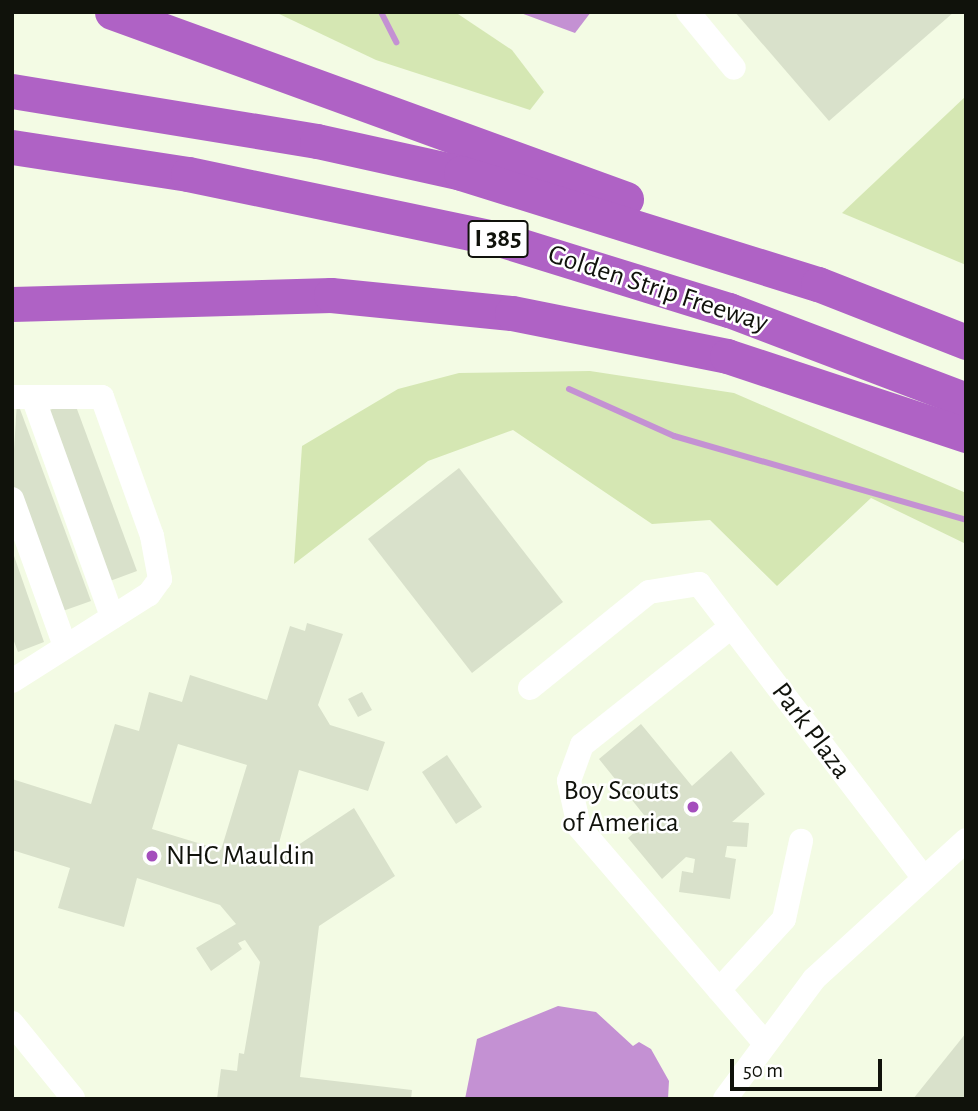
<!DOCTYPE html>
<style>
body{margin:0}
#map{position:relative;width:978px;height:1111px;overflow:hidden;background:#f3fbe4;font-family:"Alegreya Sans",sans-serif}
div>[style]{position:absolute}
.green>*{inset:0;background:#d5e7b3}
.water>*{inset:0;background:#c491d3}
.stream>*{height:6px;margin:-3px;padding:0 3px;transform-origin:3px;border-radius:3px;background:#c491d3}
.building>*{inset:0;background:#d9e1cb}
.minor>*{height:24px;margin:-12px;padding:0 12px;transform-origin:12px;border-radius:12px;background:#fff}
.highway>*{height:35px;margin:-17.5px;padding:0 17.5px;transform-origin:17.5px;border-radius:17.5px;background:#af62c5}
.dots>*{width:19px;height:19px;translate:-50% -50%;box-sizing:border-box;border:4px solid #fff;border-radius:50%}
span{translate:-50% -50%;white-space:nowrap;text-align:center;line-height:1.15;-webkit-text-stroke:5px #fff;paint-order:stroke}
.shield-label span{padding:2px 5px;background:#fff;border:2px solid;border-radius:5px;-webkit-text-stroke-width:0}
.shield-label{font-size:26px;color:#10120b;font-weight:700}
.street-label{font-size:28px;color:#10120b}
.poi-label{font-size:28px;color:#10120b}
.right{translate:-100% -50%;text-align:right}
.left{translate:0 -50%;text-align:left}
.frame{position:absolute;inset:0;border:14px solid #10120b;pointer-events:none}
.scale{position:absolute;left:730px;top:1059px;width:152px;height:32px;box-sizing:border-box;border:4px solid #10120b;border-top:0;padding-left:9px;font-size:21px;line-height:24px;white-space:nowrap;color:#10120b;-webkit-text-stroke:5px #fff;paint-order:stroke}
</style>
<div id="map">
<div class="green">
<i style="clip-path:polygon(275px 12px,455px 12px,512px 50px,544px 92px,530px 110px,376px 60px)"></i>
<i style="clip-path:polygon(966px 96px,966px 265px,842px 213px)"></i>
<i style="clip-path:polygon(590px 371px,734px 393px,966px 493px,966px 544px,871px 498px,777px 586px,710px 520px,652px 524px,513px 430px,428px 461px,294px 564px,302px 446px,398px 389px,459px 373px)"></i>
</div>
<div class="water">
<i style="clip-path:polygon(518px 12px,591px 12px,575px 33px)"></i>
<i style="clip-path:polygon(558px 1006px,596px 1012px,633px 1046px,639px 1042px,651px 1049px,669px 1081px,668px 1099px,465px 1099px,477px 1039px)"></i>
</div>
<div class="stream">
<i style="left:381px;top:12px;width:34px;rotate:63deg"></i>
<i style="left:569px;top:389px;width:115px;rotate:24.1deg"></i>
<i style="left:674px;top:436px;width:304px;rotate:16deg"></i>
</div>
<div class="building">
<i style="clip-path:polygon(735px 12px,954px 12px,829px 121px)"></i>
<i style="clip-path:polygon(17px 401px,91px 601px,60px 612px,12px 483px)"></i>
<i style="clip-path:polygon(74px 401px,137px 571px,110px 581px,47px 411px)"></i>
<i style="clip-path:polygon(459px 468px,563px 602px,472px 673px,368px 539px)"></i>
<i style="clip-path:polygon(13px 553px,44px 642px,18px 652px,12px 636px)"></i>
<i style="clip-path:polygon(evenodd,307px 623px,343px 634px,318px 705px,330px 725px,385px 742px,368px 791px,299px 770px,274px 861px,354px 808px,395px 876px,319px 926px,300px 1077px,412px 1090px,411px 1099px,217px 1099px,221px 1069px,237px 1071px,239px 1053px,244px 1054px,260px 962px,245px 940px,238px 943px,242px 949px,211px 971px,196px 948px,236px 924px,220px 905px,137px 878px,124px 927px,58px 908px,70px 868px,12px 850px,12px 779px,91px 804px,115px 724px,139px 731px,149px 692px,182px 702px,190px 675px,267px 700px,290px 626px,305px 631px,307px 623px,178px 744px,247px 765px,221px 850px,152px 829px,178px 744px)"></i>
<i style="clip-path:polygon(362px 692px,372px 710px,358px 717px,348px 699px)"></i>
<i style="clip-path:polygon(641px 724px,692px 786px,731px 751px,765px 794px,732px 822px,749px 823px,747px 847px,727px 846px,725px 857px,736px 859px,730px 899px,679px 892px,682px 871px,693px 873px,695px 859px,686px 857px,662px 879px,628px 838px,648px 820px,599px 759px)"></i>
<i style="clip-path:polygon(447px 755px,482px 807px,456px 824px,422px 772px)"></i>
<i style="clip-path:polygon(966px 1033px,966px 1099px,913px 1099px)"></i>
</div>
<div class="minor">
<i style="left:688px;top:12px;width:72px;rotate:50.6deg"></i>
<i style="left:12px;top:397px;width:90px"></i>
<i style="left:102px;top:397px;width:148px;rotate:70.2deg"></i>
<i style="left:152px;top:536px;width:44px;rotate:79.5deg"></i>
<i style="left:160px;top:579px;width:19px;rotate:126deg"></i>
<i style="left:149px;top:594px;width:162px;rotate:147.6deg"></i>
<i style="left:33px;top:397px;width:234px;rotate:70.2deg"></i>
<i style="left:12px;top:499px;width:156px;rotate:70.2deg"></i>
<i style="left:731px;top:627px;width:190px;rotate:141.6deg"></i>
<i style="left:582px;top:745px;width:38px;rotate:110deg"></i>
<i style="left:569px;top:781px;width:47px;rotate:77.7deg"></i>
<i style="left:579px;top:827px;width:284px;rotate:49.3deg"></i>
<i style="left:530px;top:688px;width:153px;rotate:-38.9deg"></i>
<i style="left:649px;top:592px;width:51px;rotate:-9.1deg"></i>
<i style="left:699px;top:584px;width:370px;rotate:52.6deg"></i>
<i style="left:719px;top:990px;width:96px;rotate:-47.5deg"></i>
<i style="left:784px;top:919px;width:80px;rotate:-77.7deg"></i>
<i style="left:12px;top:1023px;width:97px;rotate:50.9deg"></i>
<i style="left:725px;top:1099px;width:149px;rotate:-53.4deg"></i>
<i style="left:814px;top:979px;width:206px;rotate:-42.4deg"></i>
</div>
<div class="highway">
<i style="left:112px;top:12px;width:547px;rotate:19.99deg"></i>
<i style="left:12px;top:91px;width:309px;rotate:9.3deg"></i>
<i style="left:317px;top:141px;width:148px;rotate:12.5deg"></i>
<i style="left:461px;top:173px;width:374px;rotate:17.3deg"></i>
<i style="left:818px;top:284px;width:159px;rotate:21.4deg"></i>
<i style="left:12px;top:147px;width:178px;rotate:8.7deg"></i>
<i style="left:188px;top:174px;width:318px;rotate:11.8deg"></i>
<i style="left:499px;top:239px;width:241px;rotate:17.2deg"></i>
<i style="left:729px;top:310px;width:254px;rotate:20.8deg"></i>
<i style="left:12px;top:304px;width:319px;rotate:-1.6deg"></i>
<i style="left:331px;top:295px;width:182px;rotate:5.7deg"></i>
<i style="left:512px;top:313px;width:219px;rotate:11.3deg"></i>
<i style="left:727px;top:356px;width:252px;rotate:18.3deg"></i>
</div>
<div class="dots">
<i style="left:693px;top:807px;background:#a44ebc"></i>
<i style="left:152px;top:856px;background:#a44ebc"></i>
</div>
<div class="shield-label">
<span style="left:498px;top:239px">I 385</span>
</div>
<div class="street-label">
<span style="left:658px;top:289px;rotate:18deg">Golden Strip Freeway</span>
<span style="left:811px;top:731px;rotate:53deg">Park Plaza</span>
</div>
<div class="poi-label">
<span class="right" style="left:679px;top:807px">Boy Scouts<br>of America</span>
<span class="left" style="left:166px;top:856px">NHC Mauldin</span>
</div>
<div class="frame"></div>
<div class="scale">50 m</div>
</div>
